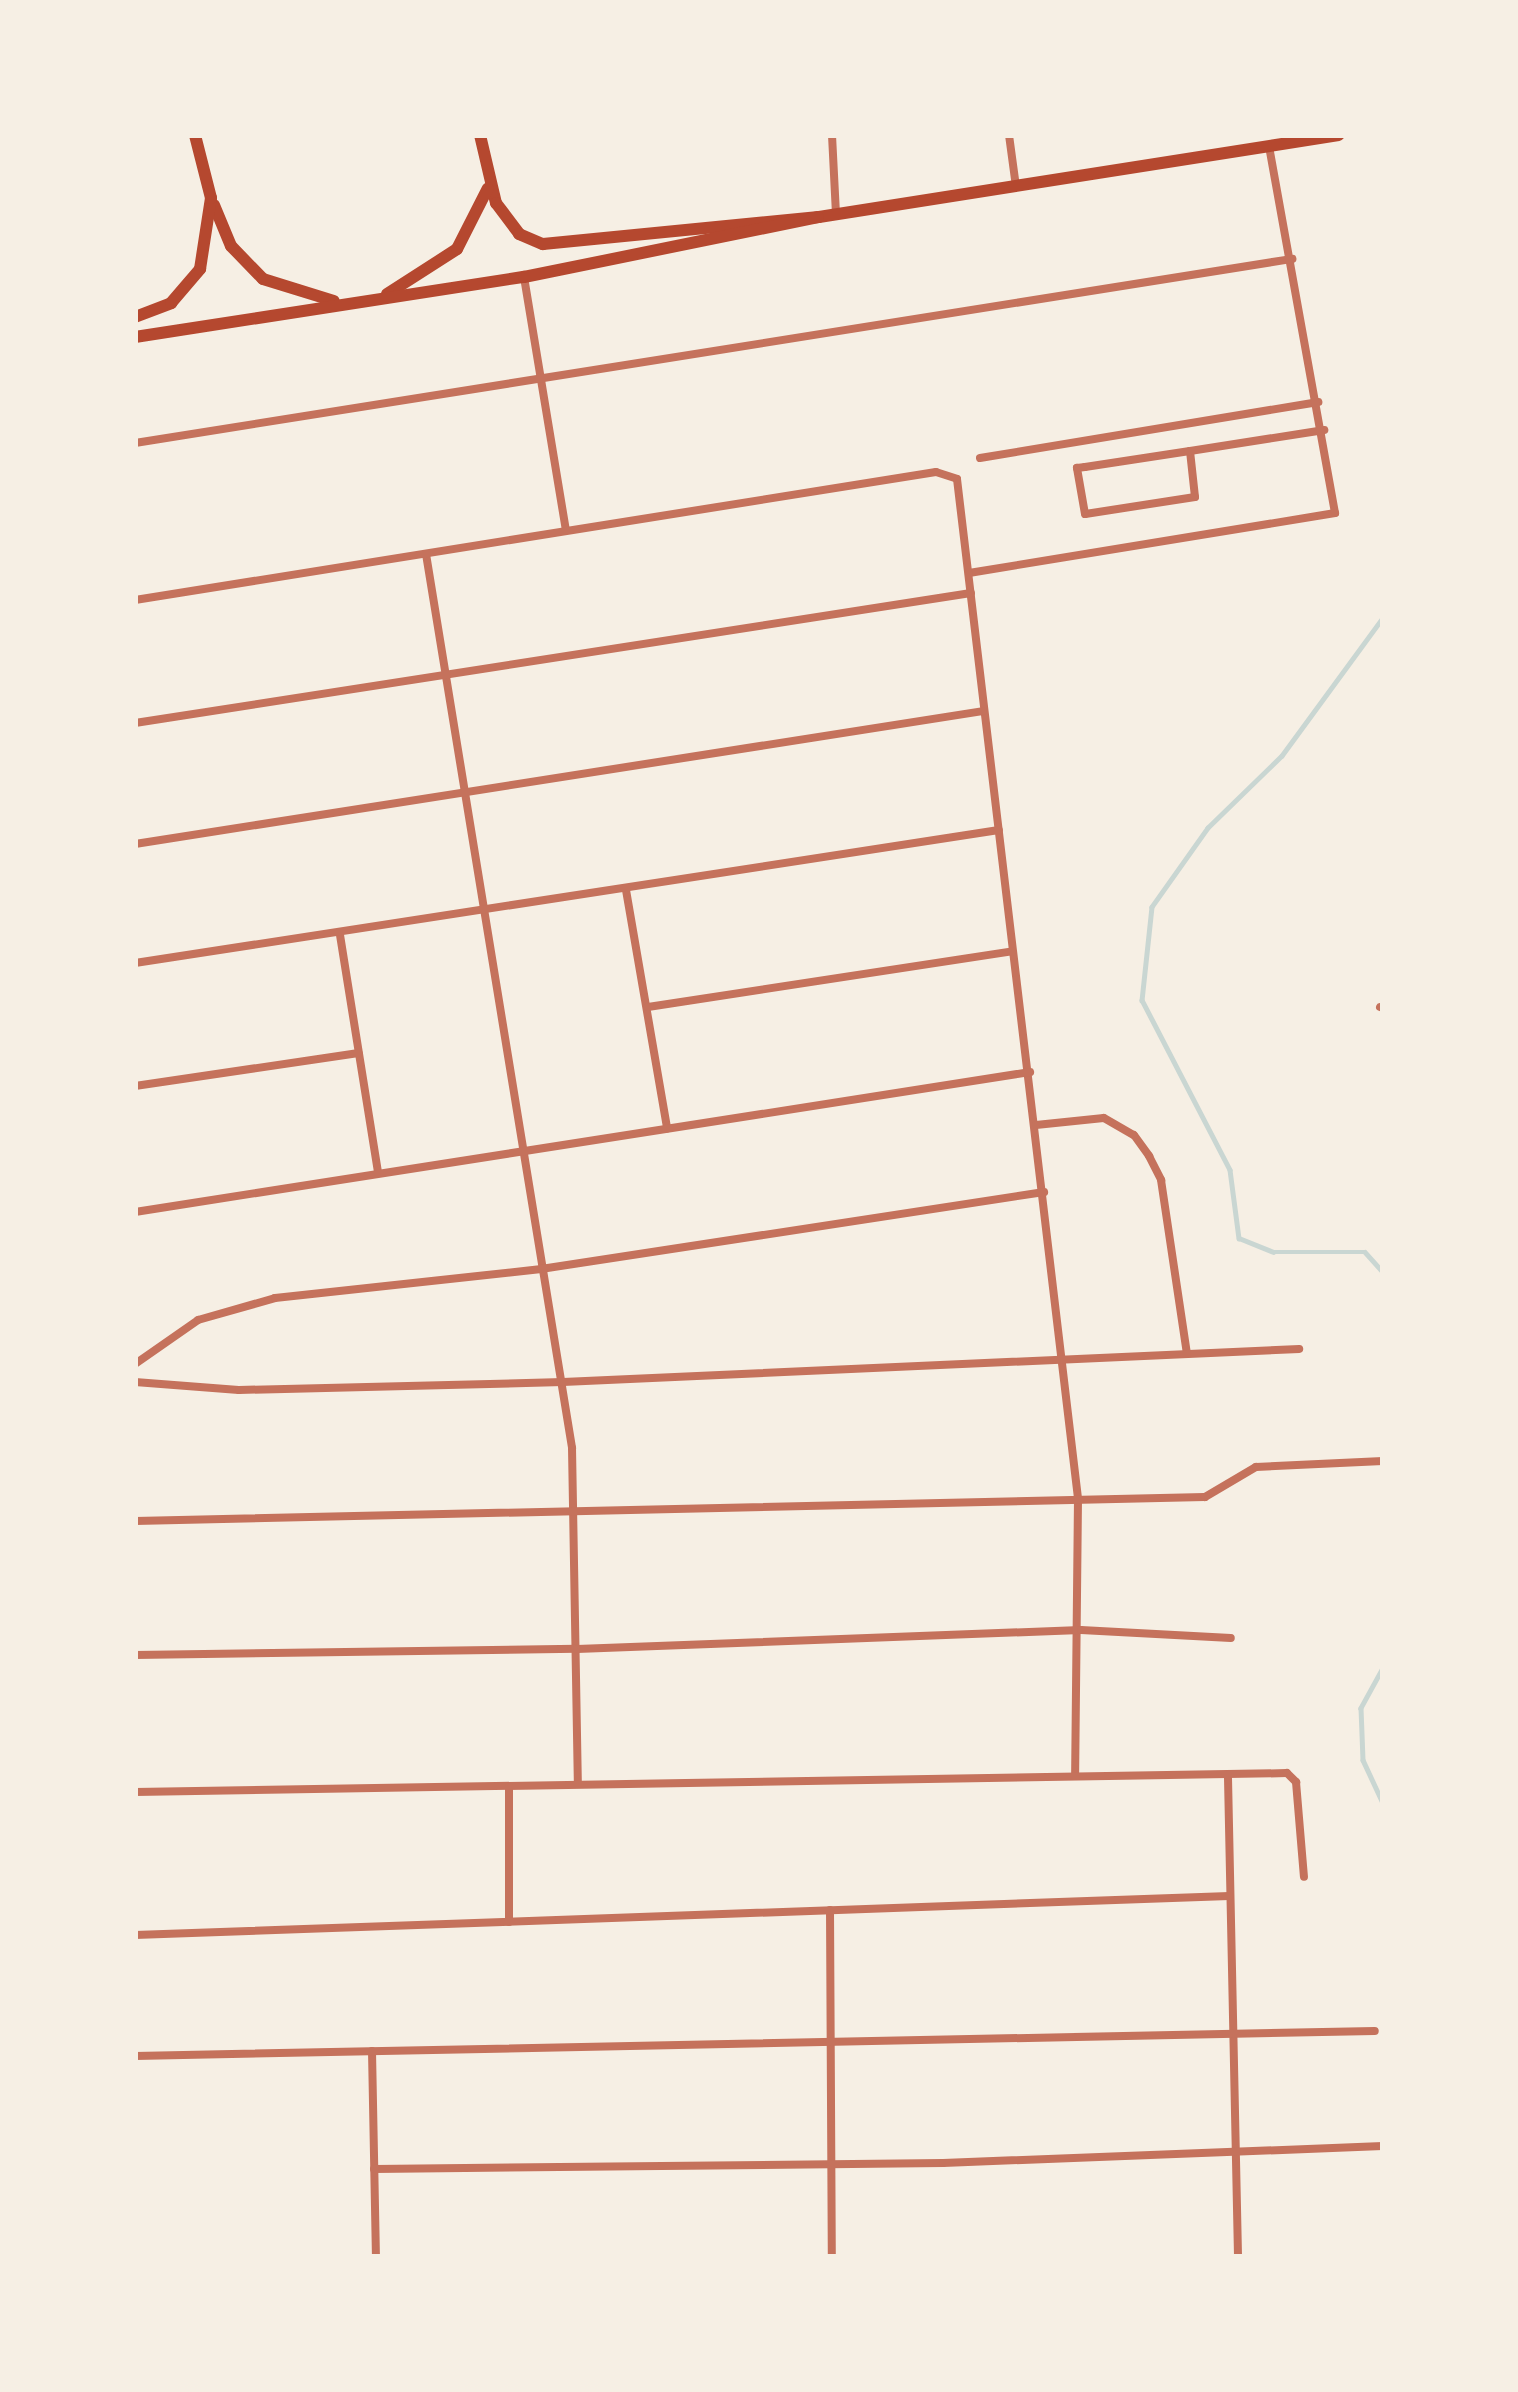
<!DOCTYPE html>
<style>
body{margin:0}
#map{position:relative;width:1518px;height:2392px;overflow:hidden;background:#f6efe4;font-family:"Varela Round",sans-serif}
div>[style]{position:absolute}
.stream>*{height:4.5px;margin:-2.25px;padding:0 2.25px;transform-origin:2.25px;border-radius:2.25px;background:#c9d6d2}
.minor>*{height:8px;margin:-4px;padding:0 4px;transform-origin:4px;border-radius:4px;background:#c5725c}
.trunk>*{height:12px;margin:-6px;padding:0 6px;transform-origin:6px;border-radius:6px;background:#b5482f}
span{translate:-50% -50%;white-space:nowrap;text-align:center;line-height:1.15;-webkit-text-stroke:12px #f6efe4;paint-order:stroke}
.frame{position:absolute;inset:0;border:138px solid #f6efe4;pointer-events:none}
</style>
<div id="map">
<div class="stream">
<i style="left:1383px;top:618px;width:171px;rotate:126.2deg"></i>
<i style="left:1282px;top:756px;width:103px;rotate:135.8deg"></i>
<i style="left:1208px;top:828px;width:97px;rotate:125.3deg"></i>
<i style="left:1152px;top:907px;width:94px;rotate:96.1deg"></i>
<i style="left:1142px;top:1000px;width:191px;rotate:62.6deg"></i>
<i style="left:1230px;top:1170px;width:69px;rotate:82.5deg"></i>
<i style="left:1239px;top:1238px;width:37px;rotate:22deg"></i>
<i style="left:1273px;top:1252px;width:92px"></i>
<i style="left:1365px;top:1252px;width:27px;rotate:48deg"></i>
<i style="left:1383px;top:1668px;width:46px;rotate:118.8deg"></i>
<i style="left:1361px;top:1708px;width:52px;rotate:87.8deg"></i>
<i style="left:1363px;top:1760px;width:47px;rotate:65.1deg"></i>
</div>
<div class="minor">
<i style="left:832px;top:135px;width:79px;rotate:87.1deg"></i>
<i style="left:1009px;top:135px;width:52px;rotate:82.3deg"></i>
<i style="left:524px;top:277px;width:257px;rotate:80.6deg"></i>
<i style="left:135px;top:443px;width:1172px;rotate:-9.04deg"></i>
<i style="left:1190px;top:451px;width:46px;rotate:83.8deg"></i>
<i style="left:1195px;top:497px;width:111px;rotate:171.2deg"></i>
<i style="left:1085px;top:514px;width:47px;rotate:-99.9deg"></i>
<i style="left:1077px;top:468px;width:8px;rotate:-7deg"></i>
<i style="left:1085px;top:467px;width:106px;rotate:-8.7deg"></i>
<i style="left:1190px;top:451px;width:136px;rotate:-8.9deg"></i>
<i style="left:980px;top:458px;width:343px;rotate:-9.4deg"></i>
<i style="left:426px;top:554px;width:906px;rotate:80.72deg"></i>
<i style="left:572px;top:1448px;width:335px;rotate:89deg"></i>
<i style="left:969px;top:573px;width:371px;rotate:-9.3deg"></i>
<i style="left:1335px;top:513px;width:372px;rotate:-100.2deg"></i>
<i style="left:135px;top:600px;width:811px;rotate:-9.08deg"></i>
<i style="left:936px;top:472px;width:22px;rotate:18deg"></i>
<i style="left:957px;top:479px;width:1027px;rotate:83.23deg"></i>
<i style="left:1078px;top:1499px;width:277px;rotate:90.6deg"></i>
<i style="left:135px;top:723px;width:846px;rotate:-8.84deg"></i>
<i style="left:135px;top:844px;width:858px;rotate:-8.91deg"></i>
<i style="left:626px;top:890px;width:242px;rotate:80.2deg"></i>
<i style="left:340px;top:935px;width:239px;rotate:80.9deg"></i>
<i style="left:135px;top:963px;width:874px;rotate:-8.75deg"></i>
<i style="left:648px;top:1007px;width:368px;rotate:-8.7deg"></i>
<i style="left:1380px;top:1007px;width:3px;rotate:18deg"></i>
<i style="left:135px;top:1086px;width:226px;rotate:-8.4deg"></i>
<i style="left:1036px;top:1125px;width:68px;rotate:-5.9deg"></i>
<i style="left:1104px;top:1118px;width:34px;rotate:30deg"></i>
<i style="left:1134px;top:1135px;width:26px;rotate:54deg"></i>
<i style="left:1149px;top:1156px;width:27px;rotate:63deg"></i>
<i style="left:1161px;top:1180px;width:175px;rotate:81.5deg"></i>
<i style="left:135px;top:1212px;width:906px;rotate:-8.89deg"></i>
<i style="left:135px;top:1364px;width:77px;rotate:-34.9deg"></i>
<i style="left:198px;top:1320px;width:80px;rotate:-15.9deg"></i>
<i style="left:275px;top:1298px;width:268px;rotate:-6.2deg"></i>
<i style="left:541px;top:1269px;width:509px;rotate:-8.7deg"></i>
<i style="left:135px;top:1382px;width:104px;rotate:4.4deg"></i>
<i style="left:239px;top:1390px;width:324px;rotate:-1.4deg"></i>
<i style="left:563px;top:1382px;width:737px;rotate:-2.57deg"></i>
<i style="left:135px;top:1521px;width:1070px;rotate:-1.28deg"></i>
<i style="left:1205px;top:1497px;width:59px;rotate:-30.5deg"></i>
<i style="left:1256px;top:1467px;width:127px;rotate:-2.7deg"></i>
<i style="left:135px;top:1655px;width:442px;rotate:-0.8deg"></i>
<i style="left:577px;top:1649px;width:504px;rotate:-2.16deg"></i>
<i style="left:1081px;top:1630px;width:150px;rotate:3.1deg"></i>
<i style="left:1228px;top:1778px;width:479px;rotate:88.8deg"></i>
<i style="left:135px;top:1792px;width:1152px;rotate:-0.94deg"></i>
<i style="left:1287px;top:1773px;width:13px;rotate:45deg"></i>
<i style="left:1296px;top:1782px;width:95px;rotate:85.2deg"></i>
<i style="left:830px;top:1910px;width:347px;rotate:89.7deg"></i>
<i style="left:509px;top:1922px;width:136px;rotate:-90deg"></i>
<i style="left:135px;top:1935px;width:1095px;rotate:-2.04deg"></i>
<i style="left:372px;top:2051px;width:206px;rotate:88.9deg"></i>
<i style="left:135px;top:2056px;width:1240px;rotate:-1.16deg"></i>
<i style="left:374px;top:2169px;width:569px;rotate:-0.6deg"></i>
<i style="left:943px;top:2163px;width:440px;rotate:-2.2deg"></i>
</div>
<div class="trunk">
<i style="left:480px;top:135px;width:70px;rotate:76.8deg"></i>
<i style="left:496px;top:203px;width:39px;rotate:53deg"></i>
<i style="left:519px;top:234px;width:26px;rotate:23deg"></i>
<i style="left:543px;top:244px;width:277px;rotate:-5.6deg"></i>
<i style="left:819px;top:217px;width:526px;rotate:-8.96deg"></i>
<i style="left:214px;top:205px;width:44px;rotate:67.5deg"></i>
<i style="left:231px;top:246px;width:46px;rotate:45.9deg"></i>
<i style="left:263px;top:279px;width:74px;rotate:17.2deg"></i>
<i style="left:387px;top:294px;width:83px;rotate:-32.7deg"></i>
<i style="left:457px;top:249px;width:68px;rotate:-63.1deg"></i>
<i style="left:135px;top:317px;width:39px;rotate:-21deg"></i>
<i style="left:171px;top:303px;width:45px;rotate:-49.5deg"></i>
<i style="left:200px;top:269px;width:72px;rotate:-81.2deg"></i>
<i style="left:211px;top:198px;width:65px;rotate:-104.3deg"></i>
<i style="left:135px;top:337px;width:394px;rotate:-8.8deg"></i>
<i style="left:524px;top:277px;width:300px;rotate:-11.5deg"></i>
</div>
<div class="frame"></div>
</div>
